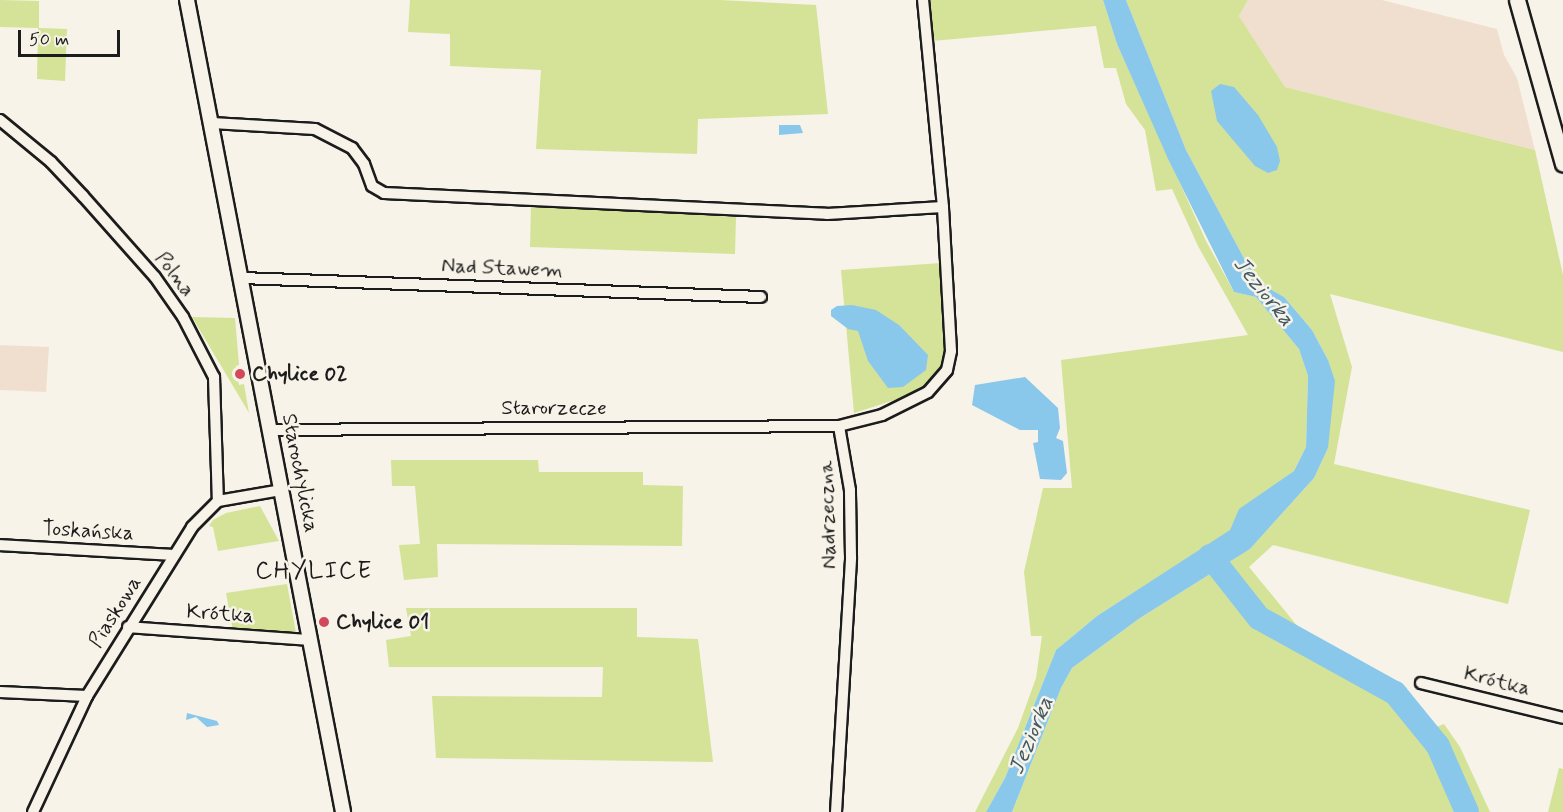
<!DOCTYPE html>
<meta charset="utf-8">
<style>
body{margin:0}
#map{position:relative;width:1563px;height:812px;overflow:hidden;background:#f7f3e8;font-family:Mynerve,sans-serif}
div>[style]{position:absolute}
.built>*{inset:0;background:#f0dfce}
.green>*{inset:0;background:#d4e397}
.water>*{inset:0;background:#8ac8eb}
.river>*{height:24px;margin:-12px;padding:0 12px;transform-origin:12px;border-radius:12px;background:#8ac8eb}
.roads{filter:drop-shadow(2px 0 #1c1c1c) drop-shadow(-2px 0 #1c1c1c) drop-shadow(0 2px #1c1c1c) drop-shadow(0 -2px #1c1c1c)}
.minor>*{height:10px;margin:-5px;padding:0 5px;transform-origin:5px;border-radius:5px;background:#f7f3e8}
.tertiary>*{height:14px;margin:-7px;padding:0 7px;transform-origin:7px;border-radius:7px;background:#f7f3e8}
.secondary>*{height:15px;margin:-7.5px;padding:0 7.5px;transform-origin:7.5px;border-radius:7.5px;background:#f7f3e8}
.dots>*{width:16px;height:16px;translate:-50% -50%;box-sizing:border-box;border:3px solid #f7f3e8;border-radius:50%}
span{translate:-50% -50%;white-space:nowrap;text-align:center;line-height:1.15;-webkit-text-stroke:5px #f7f3e8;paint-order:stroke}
.street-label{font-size:21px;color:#1c1c1c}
.poi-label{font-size:21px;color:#1c1c1c;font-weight:700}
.left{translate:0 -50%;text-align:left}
.water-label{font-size:22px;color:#425864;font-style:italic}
.quarter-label{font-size:24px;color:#1c1c1c;letter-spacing:1.5px}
.scale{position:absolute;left:18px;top:30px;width:102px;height:27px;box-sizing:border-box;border:3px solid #1c1c1c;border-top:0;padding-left:8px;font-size:18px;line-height:21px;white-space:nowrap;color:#1c1c1c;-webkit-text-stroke:4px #f7f3e8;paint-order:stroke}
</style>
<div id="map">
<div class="built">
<i style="clip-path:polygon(1248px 0,1382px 0,1497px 29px,1504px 55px,1517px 78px,1535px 150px,1285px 87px,1239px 16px)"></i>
<i style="clip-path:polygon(0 345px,49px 347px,46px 392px,0 390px)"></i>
</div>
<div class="green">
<i style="clip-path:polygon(0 0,39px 1px,39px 28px,67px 29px,65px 81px,37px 79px,38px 28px,0 27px)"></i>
<i style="clip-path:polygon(410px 0,720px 0,816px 5px,828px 114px,698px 119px,697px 154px,536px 149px,541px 70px,450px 66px,450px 34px,408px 32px)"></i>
<i style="clip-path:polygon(928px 0,1103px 0,1117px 44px,1206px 241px,1234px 292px,1256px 297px,1299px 349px,1308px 376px,1306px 447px,1294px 471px,1240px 509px,1231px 530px,1097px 616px,1056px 650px,1005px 778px,986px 812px,975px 812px,1018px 728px,1036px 678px,1042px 636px,1031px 636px,1024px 572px,1043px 488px,1072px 488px,1061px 360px,1248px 335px,1198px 246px,1172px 189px,1156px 191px,1145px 130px,1126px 104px,1116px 68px,1104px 68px,1096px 26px,932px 41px)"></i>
<i style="clip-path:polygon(1126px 0,1248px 0,1239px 16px,1285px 87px,1535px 150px,1563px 275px,1563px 352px,1330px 294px,1352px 367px,1334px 464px,1530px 510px,1508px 604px,1273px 545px,1249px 567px,1299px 628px,1407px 688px,1407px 693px,1431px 729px,1444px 724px,1460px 747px,1490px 812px,1012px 812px,1061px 688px,1072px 668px,1140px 618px,1250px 549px,1314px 478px,1328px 448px,1328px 360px,1312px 330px,1284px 297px,1265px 286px,1246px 262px,1186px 150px)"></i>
<i style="clip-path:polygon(531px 205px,736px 217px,735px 254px,530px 247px)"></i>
<i style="clip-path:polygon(941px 263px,945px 348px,941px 369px,930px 383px,910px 395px,854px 413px,841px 270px)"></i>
<i style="clip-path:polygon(192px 317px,235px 318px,239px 365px,236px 366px,239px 385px,244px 384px,249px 413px)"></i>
<i style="clip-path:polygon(391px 460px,538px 460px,539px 472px,643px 472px,643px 485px,683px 486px,682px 546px,437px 544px,438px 577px,404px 580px,399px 545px,420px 544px,415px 486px,392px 486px)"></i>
<i style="clip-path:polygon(260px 506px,279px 541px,218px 551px,213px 527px,209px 526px,213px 520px,226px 513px)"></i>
<i style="clip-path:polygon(287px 584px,296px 633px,233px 631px,226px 593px)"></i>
<i style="clip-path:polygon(406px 608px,637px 608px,637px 637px,698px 639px,713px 762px,436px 758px,432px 696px,602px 697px,603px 667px,389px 667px,386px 640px,411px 636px)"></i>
<i style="clip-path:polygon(1559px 768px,1563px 769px,1563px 812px,1548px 812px)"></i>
</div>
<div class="water">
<i style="clip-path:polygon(1103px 0,1126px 0,1186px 150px,1246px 262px,1265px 286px,1284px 297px,1312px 330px,1328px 360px,1335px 381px,1328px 448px,1314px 478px,1250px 549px,1140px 618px,1072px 668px,1061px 688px,1012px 812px,986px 812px,1005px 778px,1056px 650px,1097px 616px,1230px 530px,1239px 509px,1294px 471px,1306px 447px,1308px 376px,1299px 349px,1256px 297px,1234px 292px,1169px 161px,1117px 44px)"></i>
<i style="clip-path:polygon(1220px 84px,1234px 87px,1258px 115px,1277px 147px,1280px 161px,1277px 170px,1268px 173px,1255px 166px,1217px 121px,1211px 91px)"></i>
<i style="clip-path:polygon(779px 125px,800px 125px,803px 133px,779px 135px)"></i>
<i style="clip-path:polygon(852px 305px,876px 310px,899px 325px,928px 355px,926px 370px,903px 387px,888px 388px,868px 361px,858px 331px,848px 329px,831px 316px,831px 310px,837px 306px)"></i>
<i style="clip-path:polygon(1025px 377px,1058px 408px,1060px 428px,1056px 438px,1063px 441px,1067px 473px,1061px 480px,1040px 479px,1033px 443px,1038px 442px,1038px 430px,1020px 430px,972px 405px,975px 385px)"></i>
<i style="clip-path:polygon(187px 713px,217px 721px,219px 725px,207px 727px,196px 717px,186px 720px)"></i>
</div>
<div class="river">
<i style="left:1210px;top:556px;width:79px;rotate:51.7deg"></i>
<i style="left:1259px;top:618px;width:155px;rotate:28.9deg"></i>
<i style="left:1395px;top:693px;width:68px;rotate:50.9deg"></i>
<i style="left:1438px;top:746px;width:72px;rotate:66.3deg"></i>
</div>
<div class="roads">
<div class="minor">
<i style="left:0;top:120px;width:66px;rotate:39.5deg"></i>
<i style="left:51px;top:162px;width:47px;rotate:46.7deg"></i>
<i style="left:83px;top:196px;width:108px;rotate:48.4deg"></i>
<i style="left:155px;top:277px;width:49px;rotate:55deg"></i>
<i style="left:183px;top:317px;width:68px;rotate:62.7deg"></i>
<i style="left:214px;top:377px;width:124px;rotate:88.2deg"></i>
<i style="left:212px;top:123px;width:103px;rotate:3.3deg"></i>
<i style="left:315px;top:129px;width:42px;rotate:27.2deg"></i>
<i style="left:352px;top:148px;width:20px;rotate:53deg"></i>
<i style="left:364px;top:164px;width:23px;rotate:70deg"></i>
<i style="left:372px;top:186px;width:14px;rotate:30deg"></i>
<i style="left:384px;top:193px;width:443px;rotate:2.7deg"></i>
<i style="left:827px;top:214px;width:116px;rotate:-3.5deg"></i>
<i style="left:241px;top:278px;width:520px;rotate:2.09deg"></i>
<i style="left:270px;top:430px;width:569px;rotate:-0.4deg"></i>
<i style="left:0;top:545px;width:174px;rotate:3.3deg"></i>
<i style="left:128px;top:627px;width:182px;rotate:4.1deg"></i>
<i style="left:1421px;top:683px;width:146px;rotate:13.8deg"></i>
<i style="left:0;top:692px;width:87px;rotate:2.6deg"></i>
<i style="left:33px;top:812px;width:128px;rotate:-65deg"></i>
<i style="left:87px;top:696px;width:199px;rotate:-58.1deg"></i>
<i style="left:192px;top:527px;width:37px;rotate:-45deg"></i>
<i style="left:218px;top:501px;width:65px;rotate:-9.8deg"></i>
<i style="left:836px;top:812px;width:255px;rotate:-86.6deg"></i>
<i style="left:851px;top:557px;width:67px;rotate:-90.9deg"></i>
<i style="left:850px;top:490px;width:65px;rotate:-99.8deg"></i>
<i style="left:839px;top:426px;width:44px;rotate:-14.3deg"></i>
<i style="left:882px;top:415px;width:51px;rotate:-26.6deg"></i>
<i style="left:928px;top:392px;width:29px;rotate:-49deg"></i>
<i style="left:947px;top:370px;width:19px;rotate:-78deg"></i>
<i style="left:951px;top:351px;width:144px;rotate:-93.2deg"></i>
<i style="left:943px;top:207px;width:208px;rotate:-95.5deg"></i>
</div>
<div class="tertiary">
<i style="left:187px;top:0;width:827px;rotate:79.12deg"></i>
</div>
<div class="secondary">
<i style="left:1517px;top:0;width:170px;rotate:74.3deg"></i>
</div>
</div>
<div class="dots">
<i style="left:240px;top:374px;background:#d1495b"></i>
<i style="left:324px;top:622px;background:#d1495b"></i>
</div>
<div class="street-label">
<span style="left:502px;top:268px;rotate:2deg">Nad Stawem</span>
<span style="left:175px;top:274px;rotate:53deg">Polna</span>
<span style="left:554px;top:408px">Starorzecze</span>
<span style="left:300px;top:473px;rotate:79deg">Starochylicka</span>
<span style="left:828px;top:515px;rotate:-92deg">Nadrzeczna</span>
<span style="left:88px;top:531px;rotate:3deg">Toskańska</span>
<span style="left:115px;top:612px;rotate:-58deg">Piaskowa</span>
<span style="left:220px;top:614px;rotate:4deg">Krótka</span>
<span style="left:1497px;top:681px;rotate:14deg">Krótka</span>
</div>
<div class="poi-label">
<span class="left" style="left:252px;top:374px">Chylice 02</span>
<span class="left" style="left:336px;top:622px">Chylice 01</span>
</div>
<div class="water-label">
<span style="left:1263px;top:292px;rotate:51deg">Jeziorka</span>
<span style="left:1032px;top:736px;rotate:-67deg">Jeziorka</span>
</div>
<div class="quarter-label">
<span style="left:314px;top:572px">CHYLICE</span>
</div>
<div class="scale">50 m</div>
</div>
